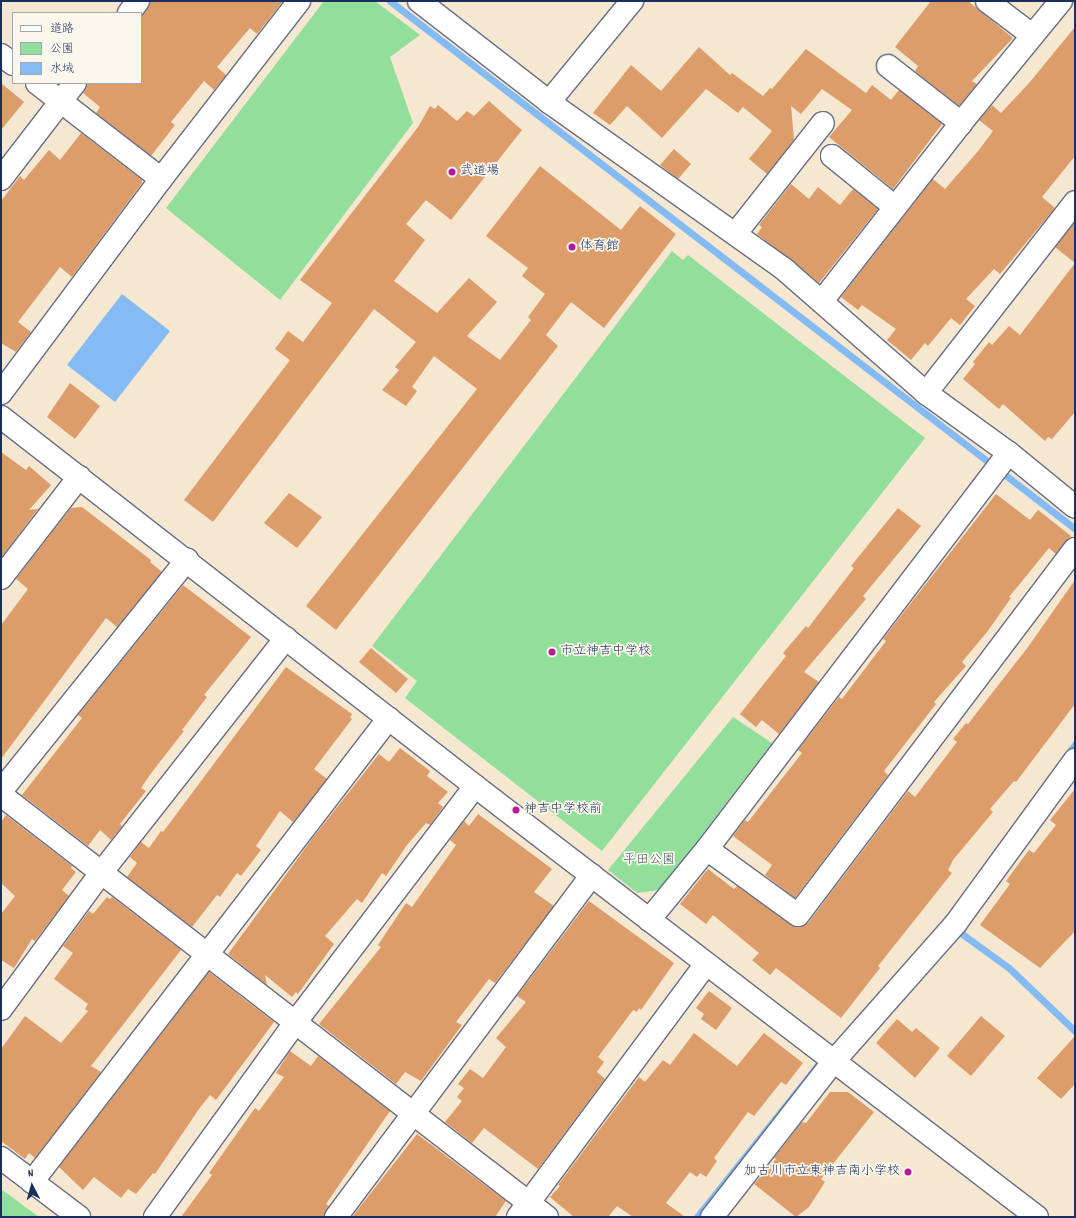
<!DOCTYPE html>
<meta charset="utf-8">
<style>
body{margin:0}
#map{position:relative;width:1076px;height:1218px;overflow:hidden;background:#f6e7d1;font-family:Dekko,"Klee One",sans-serif}
div>[style]{position:absolute}
.green>*{inset:0;background:#92de9b}
.water>*{inset:0;background:#84bbf4}
.stream>*{height:7px;margin:-3.5px;padding:0 3.5px;transform-origin:3.5px;border-radius:3.5px;background:#84bbf4}
.building>*{inset:0;background:#dc9d6a}
.roads{filter:drop-shadow(1px 0 #686f86) drop-shadow(-1px 0 #686f86) drop-shadow(0 1px #686f86) drop-shadow(0 -1px #686f86)}
.minor>*{height:22px;margin:-11px;padding:0 11px;transform-origin:11px;border-radius:11px;background:#fff}
.dots>*{width:11px;height:11px;translate:-50% -50%;box-sizing:border-box;border:2px solid #fbf7ec;border-radius:50%}
span{translate:-50% -50%;white-space:nowrap;text-align:center;line-height:1.15;-webkit-text-stroke:3.5px #fbf7ec;paint-order:stroke}
.poi-label{font-size:13px;color:#1b2f5e}
.left{translate:0 -50%;text-align:left}
.right{translate:-100% -50%;text-align:right}
.park-label{font-size:13px;color:#395b6d}
.frame{position:absolute;inset:0;border:2px solid #1b2f5e;pointer-events:none}
.legend{position:absolute;left:12px;top:12px;width:130px;height:72px;box-sizing:border-box;background:#fbf7ec;border:1px solid #a1a7b3;margin:0;padding:5px 7px;list-style:none;font-size:12px;color:#1b2f5e}
.legend li{display:flex;align-items:center;gap:8px;height:20px}
.legend b{width:20px;border:1px solid #a1a7b3}
.north{position:absolute;left:12px;top:1166px;width:40px;height:40px;-webkit-text-stroke:3px #fbf7ec;paint-order:stroke;rotate:354deg;font-size:11px;font-weight:700;line-height:16px;text-align:center;color:#1b2f5e}
.north::after{content:'';display:block;margin:auto;width:14px;height:18px;background:#1b2f5e;clip-path:polygon(50% 0,100% 100%,50% 72%,0 100%)}
</style>
<div id="map">
<div class="green">
<i style="clip-path:polygon(324px 1px,375px 1px,420px 35px,390px 57px,413px 123px,280px 300px,166px 208px)"></i>
<i style="clip-path:polygon(672px 251px,683px 260px,688px 255px,925px 438px,602px 851px,405px 698px,417px 681px,372px 646px)"></i>
<i style="clip-path:polygon(733px 717px,772px 743px,660px 890px,637px 893px,608px 870px)"></i>
<i style="clip-path:polygon(1px 1189px,39px 1217px,1px 1217px)"></i>
</div>
<div class="water">
<i style="clip-path:polygon(122px 294px,170px 331px,115px 402px,67px 365px)"></i>
</div>
<div class="stream">
<i style="left:390px;top:1px;width:863px;rotate:37.61deg"></i>
<i style="left:1066px;top:757px;width:16px;rotate:-55deg"></i>
<i style="left:954px;top:928px;width:68px;rotate:36deg"></i>
<i style="left:1009px;top:968px;width:91px;rotate:43.7deg"></i>
<i style="left:697px;top:1217px;width:201px;rotate:-51.5deg"></i>
</div>
<div class="building">
<i style="clip-path:polygon(150px 1px,283px 1px,257px 34px,250px 28px,217px 67px,226px 75px,214px 90px,204px 81px,171px 122px,175px 125px,151px 156px,96px 113px,100px 107px,83px 93px,87px 83px,141px 83px,141px 18px)"></i>
<i style="clip-path:polygon(931px 1px,968px 1px,1013px 38px,972px 81px,977px 84px,959px 106px,915px 71px,918px 66px,895px 47px)"></i>
<i style="clip-path:polygon(1075px 27px,1075px 156px,1042px 197px,1055px 208px,1000px 274px,994px 269px,966px 299px,975px 306px,960px 325px,951px 318px,928px 346px,925px 343px,911px 360px,887px 340px,896px 329px,862px 305px,858px 310px,841px 297px,933px 179px,945px 189px,979px 150px,993px 131px,979px 120px,992px 105px,1001px 113px,1029px 83px)"></i>
<i style="clip-path:polygon(699px 47px,730px 75px,732px 73px,763px 96px,770px 88px,772px 89px,806px 49px,866px 93px,872px 85px,891px 100px,899px 90px,942px 124px,893px 189px,829px 137px,852px 110px,822px 89px,801px 114px,791px 106px,794px 140px,767px 174px,749px 159px,772px 131px,743px 107px,738px 113px,706px 89px,662px 138px,627px 106px,610px 125px,593px 113px,631px 65px,661px 91px)"></i>
<i style="clip-path:polygon(1px 83px,24px 102px,1px 130px)"></i>
<i style="clip-path:polygon(489px 101px,522px 130px,451px 220px,426px 200px,406px 224px,425px 240px,394px 281px,437px 313px,469px 278px,497px 302px,467px 336px,500px 360px,531px 320px,528px 317px,545px 294px,522px 276px,528px 268px,486px 236px,540px 166px,621px 230px,640px 206px,676px 234px,604px 328px,571px 302px,546px 335px,558px 346px,336px 630px,306px 606px,477px 389px,434px 356px,412px 387px,417px 391px,406px 406px,382px 390px,399px 370px,395px 367px,416px 342px,374px 309px,213px 522px,184px 500px,290px 360px,275px 349px,288px 331px,303px 342px,332px 303px,300px 280px,418px 127px,430px 106px,435px 109px,438px 105px,457px 121px,467px 111px,474px 116px)"></i>
<i style="clip-path:polygon(81px 133px,142px 180px,142px 183px,72px 277px,60px 267px,18px 322px,31px 332px,16px 352px,1px 343px,1px 201px,20px 176px,24px 180px,49px 150px,60px 160px)"></i>
<i style="clip-path:polygon(674px 149px,691px 164px,678px 179px,660px 165px)"></i>
<i style="clip-path:polygon(791px 184px,809px 199px,818px 187px,840px 205px,853px 189px,878px 209px,819px 283px,757px 234px,762px 227px,759px 225px)"></i>
<i style="clip-path:polygon(1073px 224px,1075px 226px,1075px 263px,1055px 247px)"></i>
<i style="clip-path:polygon(1075px 263px,1075px 412px,1052px 439px,1048px 437px,1045px 441px,1003px 404px,999px 409px,963px 379px,975px 364px,973px 362px,989px 342px,992px 345px,1009px 326px,1020px 335px)"></i>
<i style="clip-path:polygon(70px 383px,100px 406px,75px 439px,47px 417px)"></i>
<i style="clip-path:polygon(1px 452px,26px 470px,29px 466px,51px 485px,29px 510px,38px 509px,1px 558px)"></i>
<i style="clip-path:polygon(289px 493px,322px 517px,297px 548px,264px 523px)"></i>
<i style="clip-path:polygon(996px 494px,1030px 520px,1038px 510px,1071px 536px,1056px 554px,1049px 548px,1009px 597px,1011px 598px,987px 632px,962px 662px,966px 666px,934px 702px,936px 704px,884px 771px,888px 775px,795px 898px,765px 875px,772px 865px,733px 836px,745px 820px,748px 822px,802px 753px,798px 750px,839px 697px,842px 699px,886px 641px,883px 639px)"></i>
<i style="clip-path:polygon(82px 507px,151px 560px,150px 562px,162px 572px,117px 627px,106px 618px,1px 759px,1px 625px,28px 589px,16px 579px,71px 508px)"></i>
<i style="clip-path:polygon(898px 508px,921px 526px,863px 596px,866px 599px,804px 672px,819px 682px,779px 734px,762px 720px,756px 727px,740px 714px,786px 656px,783px 653px,806px 626px,808px 628px,854px 568px,851px 566px)"></i>
<i style="clip-path:polygon(1075px 580px,1075px 704px,1016px 782px,1014px 781px,990px 809px,993px 812px,953px 860px,948px 870px,952px 873px,878px 966px,880px 968px,841px 1018px,776px 968px,770px 975px,752px 960px,759px 953px,713px 915px,706px 924px,680px 904px,708px 869px,734px 889px,737px 886px,791px 925px,797px 927px,808px 923px,908px 791px,915px 797px,957px 742px,953px 739px,966px 723px,968px 724px,1028px 647px)"></i>
<i style="clip-path:polygon(183px 585px,251px 637px,204px 695px,207px 697px,182px 730px,184px 731px,152px 772px,141px 788px,146px 791px,120px 824px,122px 826px,111px 840px,100px 830px,88px 846px,22px 795px,82px 718px,78px 715px)"></i>
<i style="clip-path:polygon(371px 648px,408px 679px,396px 693px,359px 662px)"></i>
<i style="clip-path:polygon(286px 667px,352px 714px,350px 718px,352px 719px,314px 769px,327px 779px,293px 822px,280px 811px,256px 846px,261px 850px,241px 876px,237px 873px,220px 897px,217px 895px,192px 927px,127px 877px,137px 863px,130px 857px,141px 842px,149px 848px,161px 831px,163px 832px)"></i>
<i style="clip-path:polygon(400px 748px,430px 771px,427px 776px,448px 792px,438px 803px,443px 807px,430px 825px,426px 823px,407px 845px,386px 876px,382px 873px,362px 903px,357px 899px,325px 936px,334px 944px,298px 994px,296px 992px,292px 997px,265px 975px,267px 985px,228px 954px,312px 839px,379px 754px,389px 762px)"></i>
<i style="clip-path:polygon(1075px 789px,1075px 931px,1040px 968px,980px 925px,1010px 884px,1006px 881px,1029px 850px,1034px 853px,1056px 825px,1050px 820px)"></i>
<i style="clip-path:polygon(478px 814px,552px 869px,534px 892px,554px 906px,495px 983px,489px 979px,456px 1022px,462px 1025px,421px 1081px,405px 1072px,396px 1084px,319px 1024px,381px 947px,378px 945px,406px 903px,412px 907px,456px 845px,450px 840px,464px 821px,469px 826px)"></i>
<i style="clip-path:polygon(6px 815px,72px 866px,71px 868px,76px 872px,62px 890px,69px 896px,35px 941px,32px 939px,14px 968px,1px 960px,1px 914px,15px 896px,1px 883px,1px 822px)"></i>
<i style="clip-path:polygon(107px 897px,110px 899px,112px 897px,181px 950px,91px 1066px,101px 1072px,35px 1158px,29px 1153px,25px 1159px,1px 1141px,1px 1049px,25px 1016px,61px 1043px,88px 1011px,85px 1009px,88px 1004px,54px 979px,73px 953px,63px 946px,89px 911px,93px 914px)"></i>
<i style="clip-path:polygon(589px 901px,674px 963px,641px 1010px,639px 1008px,637px 1012px,633px 1010px,598px 1057px,604px 1062px,597px 1072px,605px 1079px,538px 1169px,484px 1128px,472px 1143px,445px 1122px,462px 1101px,457px 1097px,464px 1088px,458px 1084px,470px 1069px,483px 1078px,506px 1047px,496px 1038px,526px 1002px,517px 996px)"></i>
<i style="clip-path:polygon(209px 972px,274px 1022px,216px 1100px,210px 1095px,199px 1109px,155px 1174px,153px 1173px,136px 1194px,128px 1189px,121px 1198px,94px 1177px,83px 1190px,59px 1167px)"></i>
<i style="clip-path:polygon(709px 991px,732px 1008px,716px 1030px,701px 1019px,704px 1014px,696px 1008px)"></i>
<i style="clip-path:polygon(981px 1016px,1005px 1036px,971px 1076px,947px 1056px)"></i>
<i style="clip-path:polygon(897px 1019px,912px 1032px,916px 1028px,940px 1048px,915px 1078px,876px 1043px)"></i>
<i style="clip-path:polygon(694px 1033px,737px 1066px,764px 1033px,803px 1063px,786px 1085px,781px 1082px,754px 1116px,748px 1112px,714px 1158px,717px 1161px,706px 1177px,700px 1173px,697px 1177px,690px 1172px,666px 1203px,685px 1217px,633px 1217px,617px 1206px,608px 1217px,574px 1217px,550px 1197px,560px 1186px,558px 1185px,639px 1077px,645px 1082px,663px 1060px,670px 1065px)"></i>
<i style="clip-path:polygon(1075px 1036px,1075px 1084px,1061px 1099px,1037px 1078px)"></i>
<i style="clip-path:polygon(290px 1051px,311px 1066px,318px 1056px,390px 1111px,326px 1204px,329px 1206px,324px 1217px,181px 1217px,212px 1175px,209px 1173px,255px 1108px,259px 1111px,284px 1077px,276px 1073px)"></i>
<i style="clip-path:polygon(830px 1092px,848px 1092px,874px 1112px,821px 1179px,825px 1182px,809px 1207px,796px 1217px,754px 1184px,776px 1159px,774px 1158px,802px 1122px,806px 1123px)"></i>
<i style="clip-path:polygon(417px 1134px,506px 1201px,495px 1217px,352px 1217px)"></i>
</div>
<div class="roads">
<div class="minor">
<i style="left:419px;top:1px;width:165px;rotate:37.8deg"></i>
<i style="left:549px;top:102px;width:290px;rotate:35.4deg"></i>
<i style="left:785px;top:270px;width:187px;rotate:41.1deg"></i>
<i style="left:926px;top:393px;width:102px;rotate:35.9deg"></i>
<i style="left:1009px;top:453px;width:85px;rotate:39.3deg"></i>
<i style="left:987px;top:1px;width:56px;rotate:37.1deg"></i>
<i style="left:129px;top:13px;width:15px;rotate:-53deg"></i>
<i style="left:1px;top:55px;width:15px;rotate:37deg"></i>
<i style="left:888px;top:66px;width:93px;rotate:38deg"></i>
<i style="left:37px;top:83px;width:157px;rotate:37.7deg"></i>
<i style="left:549px;top:102px;width:131px;rotate:-50.6deg"></i>
<i style="left:832px;top:156px;width:81px;rotate:39deg"></i>
<i style="left:1px;top:179px;width:121px;rotate:-52.4deg"></i>
<i style="left:736px;top:233px;width:140px;rotate:-51.7deg"></i>
<i style="left:822px;top:301px;width:226px;rotate:-52deg"></i>
<i style="left:961px;top:123px;width:158px;rotate:-50.7deg"></i>
<i style="left:1px;top:393px;width:267px;rotate:-53.2deg"></i>
<i style="left:161px;top:179px;width:225px;rotate:-52.2deg"></i>
<i style="left:926px;top:393px;width:242px;rotate:-52deg"></i>
<i style="left:1px;top:417px;width:601px;rotate:37.9deg"></i>
<i style="left:475px;top:786px;width:708px;rotate:37.48deg"></i>
<i style="left:1px;top:578px;width:128px;rotate:-52.3deg"></i>
<i style="left:1px;top:791px;width:297px;rotate:-51.2deg"></i>
<i style="left:1px;top:795px;width:690px;rotate:37.7deg"></i>
<i style="left:707px;top:849px;width:112px;rotate:36deg"></i>
<i style="left:798px;top:915px;width:459px;rotate:-52.9deg"></i>
<i style="left:649px;top:920px;width:92px;rotate:-50.8deg"></i>
<i style="left:707px;top:849px;width:498px;rotate:-52.7deg"></i>
<i style="left:1px;top:1009px;width:169px;rotate:-53.7deg"></i>
<i style="left:101px;top:873px;width:299px;rotate:-51.8deg"></i>
<i style="left:1px;top:1158px;width:98px;rotate:37.1deg"></i>
<i style="left:32px;top:1182px;width:585px;rotate:-52.43deg"></i>
<i style="left:155px;top:1217px;width:238px;rotate:-54.2deg"></i>
<i style="left:294px;top:1024px;width:299px;rotate:-52.7deg"></i>
<i style="left:336px;top:1217px;width:427px;rotate:-53.2deg"></i>
<i style="left:518px;top:1217px;width:315px;rotate:-53.4deg"></i>
<i style="left:712px;top:1217px;width:198px;rotate:-52deg"></i>
<i style="left:834px;top:1061px;width:184px;rotate:-48.5deg"></i>
<i style="left:956px;top:923px;width:202px;rotate:-53.9deg"></i>
</div>
</div>
<div class="dots">
<i style="left:452px;top:172px;background:#b5179e"></i>
<i style="left:572px;top:247px;background:#b5179e"></i>
<i style="left:552px;top:652px;background:#b5179e"></i>
<i style="left:516px;top:810px;background:#b5179e"></i>
<i style="left:908px;top:1172px;background:#b5179e"></i>
</div>
<div class="poi-label">
<span class="left" style="left:460px;top:172px">武道場</span>
<span class="left" style="left:580px;top:247px">体育館</span>
<span class="left" style="left:560px;top:652px">市立神吉中学校</span>
<span class="left" style="left:524px;top:810px">神吉中学校前</span>
<span class="right" style="left:900px;top:1172px">加古川市立東神吉南小学校</span>
</div>
<div class="park-label">
<span style="left:649px;top:861px">平田公園</span>
</div>
<div class="frame"></div>
<ul class="legend">
<li><b style="height:5px;background:#fff"></b>道路</li>
<li><b style="height:11px;background:#92de9b"></b>公園</li>
<li><b style="height:11px;background:#84bbf4"></b>水域</li>
</ul>
<div class="north">N</div>
</div>
